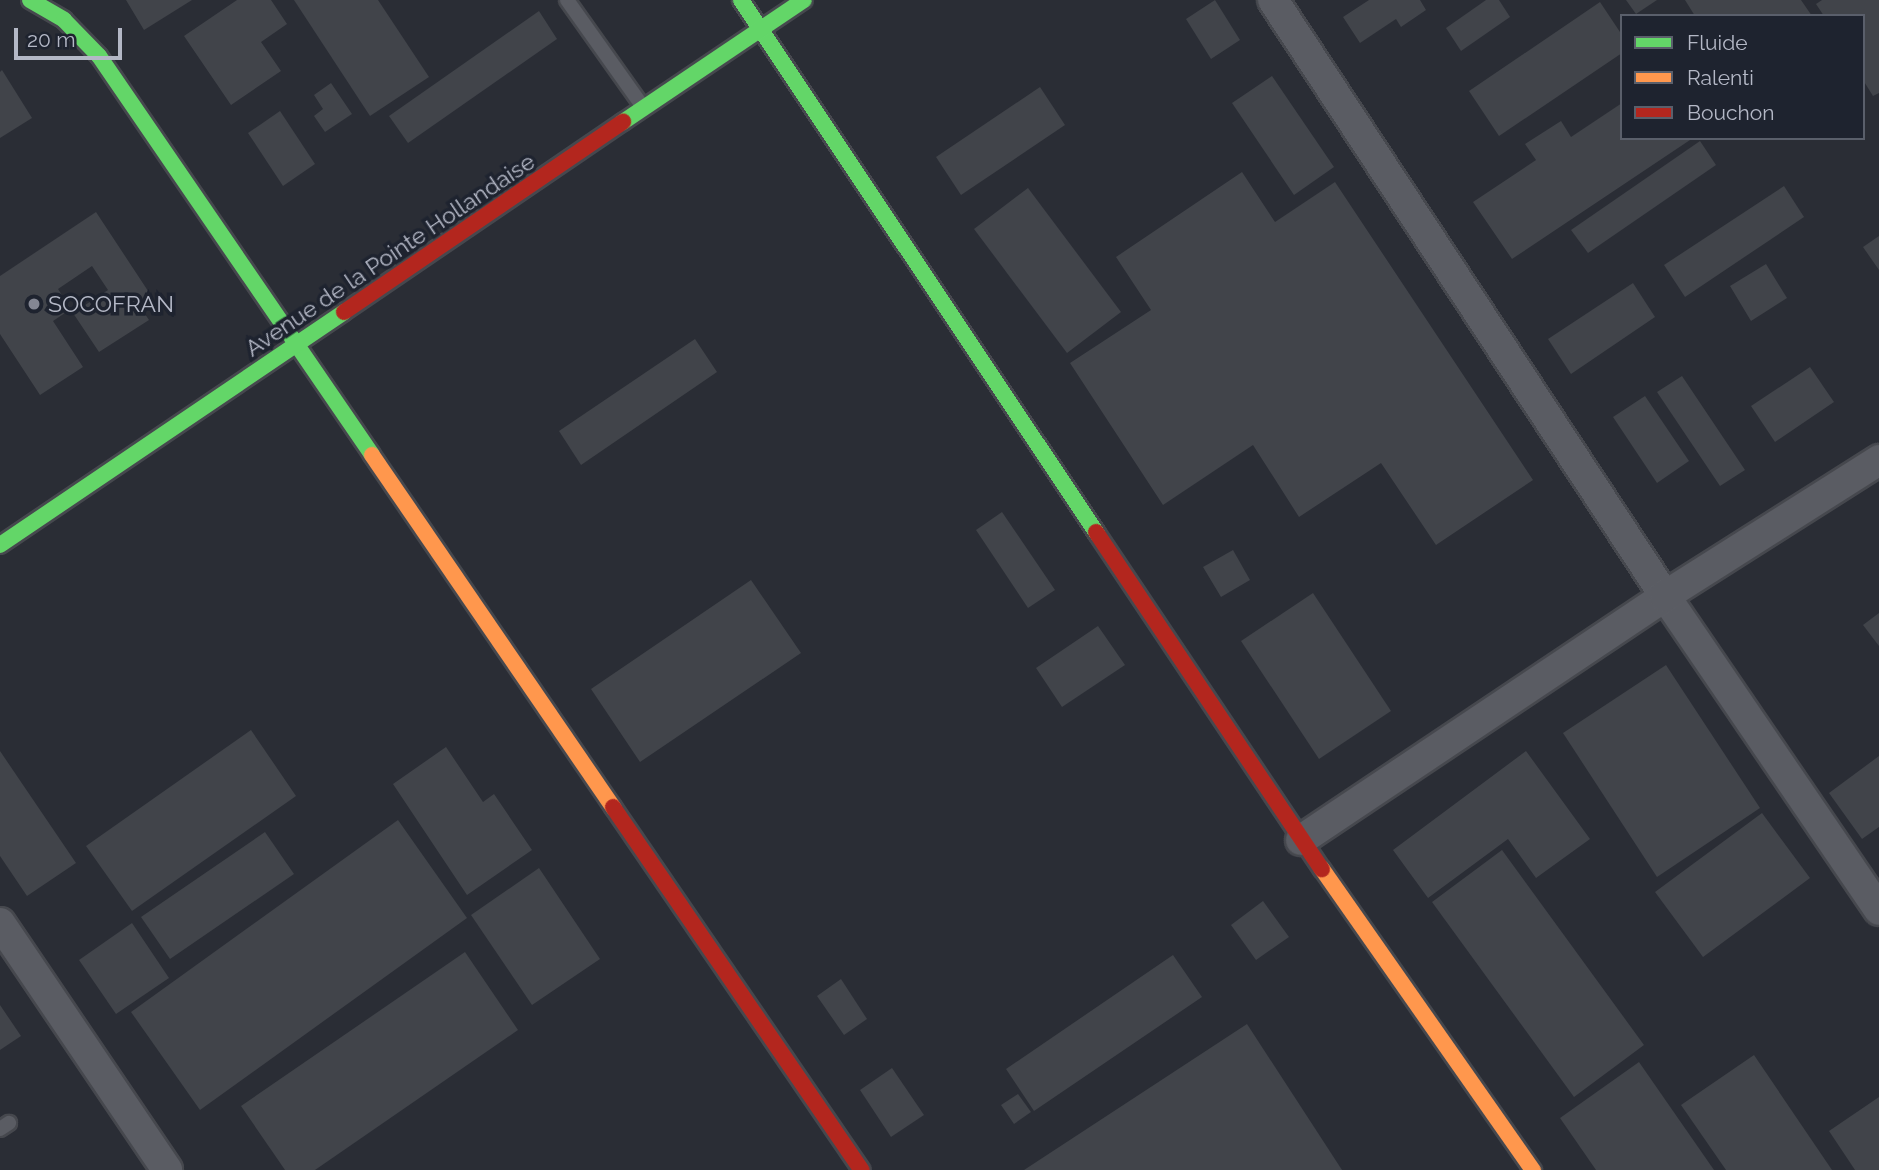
<!DOCTYPE html>
<style>
body{margin:0}
#map{position:relative;width:1879px;height:1170px;overflow:hidden;background:#2a2d35;font-family:Raleway,sans-serif}
div>[style]{position:absolute}
.building>*{inset:0;background:#41444a}
.roads{filter:drop-shadow(2px 0 #46484e) drop-shadow(-2px 0 #46484e) drop-shadow(0 2px #46484e) drop-shadow(0 -2px #46484e)}
.lane>*{height:14px;margin:-7px;padding:0 7px;transform-origin:7px;border-radius:7px;background:#5a5c63}
.street>*{height:30px;margin:-15px;padding:0 15px;transform-origin:15px;border-radius:15px;background:#5a5c63}
.fast>*{height:16px;margin:-8px;padding:0 8px;transform-origin:8px;border-radius:8px;background:#63d668}
.slow>*{height:16px;margin:-8px;padding:0 8px;transform-origin:8px;border-radius:8px;background:#ff974d}
.jam>*{height:16px;margin:-8px;padding:0 8px;transform-origin:8px;border-radius:8px;background:#b3261e}
.dots>*{width:19px;height:19px;translate:-50% -50%;box-sizing:border-box;border:4px solid #1e232f;border-radius:50%}
span{translate:-50% -50%;white-space:nowrap;text-align:center;line-height:1.15;-webkit-text-stroke:7px #1e232f;paint-order:stroke}
.street-label{font-size:23px;color:#b4b8c6}
.poi-label{font-size:23px;color:#b4b8c6}
.left{translate:0 -50%;text-align:left}
.legend{position:absolute;left:1620px;top:14px;width:245px;height:126px;box-sizing:border-box;background:#1e232f;border:2px solid #5a5f6b;margin:0;padding:9px 12px;list-style:none;font-size:21px;color:#b4b8c6}
.legend li{display:flex;align-items:center;gap:14px;height:35px}
.legend b{width:35px;border:2px solid #5a5f6b}
.scale{position:absolute;left:14px;top:28px;width:108px;height:32px;box-sizing:border-box;border:4px solid #b4b8c6;border-top:0;padding-left:9px;font-size:21px;line-height:24px;white-space:nowrap;color:#b4b8c6;-webkit-text-stroke:5px #1e232f;paint-order:stroke}
</style>
<div id="map">
<div class="building">
<i style="clip-path:polygon(126px 0,192px 0,144px 30px)"></i>
<i style="clip-path:polygon(237px 0,271px 0,287px 24px,261px 42px,281px 71px,231px 105px,184px 36px)"></i>
<i style="clip-path:polygon(294px 0,378px 0,429px 77px,370px 116px)"></i>
<i style="clip-path:polygon(1215px 0,1240px 40px,1211px 59px,1186px 19px)"></i>
<i style="clip-path:polygon(1369px 0,1420px 0,1426px 10px,1401px 27px,1396px 19px,1360px 43px,1343px 17px)"></i>
<i style="clip-path:polygon(1486px 0,1499px 0,1510px 17px,1461px 51px,1446px 28px)"></i>
<i style="clip-path:polygon(1626px 0,1657px 0,1636px 14px)"></i>
<i style="clip-path:polygon(1685px 0,1801px 0,1812px 16px,1695px 16px)"></i>
<i style="clip-path:polygon(1822px 0,1879px 0,1879px 93px,1873px 96px,1863px 80px,1863px 16px,1824px 16px,1816px 4px)"></i>
<i style="clip-path:polygon(1600px 2px,1622px 35px,1622px 53px,1499px 136px,1469px 91px)"></i>
<i style="clip-path:polygon(539px 11px,557px 39px,408px 143px,389px 116px)"></i>
<i style="clip-path:polygon(2px 70px,32px 118px,0 138px,0 72px)"></i>
<i style="clip-path:polygon(1272px 76px,1334px 167px,1294px 195px,1232px 103px)"></i>
<i style="clip-path:polygon(331px 83px,352px 114px,325px 132px,314px 116px,323px 109px,314px 95px)"></i>
<i style="clip-path:polygon(1040px 87px,1065px 125px,961px 195px,936px 157px)"></i>
<i style="clip-path:polygon(1622px 103px,1622px 138px,1693px 138px,1512px 259px,1473px 202px,1536px 160px,1525px 144px,1561px 121px,1571px 137px)"></i>
<i style="clip-path:polygon(280px 111px,315px 164px,283px 186px,248px 133px)"></i>
<i style="clip-path:polygon(1700px 141px,1716px 165px,1588px 253px,1571px 230px)"></i>
<i style="clip-path:polygon(1242px 172px,1275px 222px,1335px 182px,1533px 480px,1436px 545px,1381px 463px,1299px 517px,1253px 445px,1163px 505px,1070px 363px,1151px 310px,1116px 257px)"></i>
<i style="clip-path:polygon(1784px 186px,1804px 217px,1685px 297px,1664px 265px)"></i>
<i style="clip-path:polygon(1028px 188px,1121px 312px,1067px 353px,974px 229px)"></i>
<i style="clip-path:polygon(96px 212px,154px 300px,141px 308px,149px 320px,99px 352px,73px 313px,108px 290px,92px 266px,58px 289px,71px 309px,53px 321px,83px 367px,40px 395px,0 334px,0 276px)"></i>
<i style="clip-path:polygon(1879px 236px,1879px 270px,1863px 247px)"></i>
<i style="clip-path:polygon(1766px 264px,1787px 298px,1751px 321px,1730px 286px)"></i>
<i style="clip-path:polygon(1633px 283px,1655px 317px,1571px 374px,1548px 339px)"></i>
<i style="clip-path:polygon(695px 339px,717px 372px,581px 465px,559px 431px)"></i>
<i style="clip-path:polygon(1810px 367px,1834px 402px,1775px 442px,1751px 406px)"></i>
<i style="clip-path:polygon(1682px 376px,1745px 470px,1720px 486px,1657px 392px)"></i>
<i style="clip-path:polygon(1645px 396px,1689px 461px,1657px 483px,1613px 417px)"></i>
<i style="clip-path:polygon(1002px 512px,1055px 590px,1028px 608px,976px 530px)"></i>
<i style="clip-path:polygon(1233px 550px,1250px 580px,1221px 597px,1203px 567px)"></i>
<i style="clip-path:polygon(751px 580px,801px 653px,640px 762px,591px 689px)"></i>
<i style="clip-path:polygon(1313px 593px,1391px 711px,1319px 759px,1241px 641px)"></i>
<i style="clip-path:polygon(1879px 613px,1879px 646px,1863px 625px)"></i>
<i style="clip-path:polygon(1098px 626px,1125px 665px,1062px 707px,1036px 668px)"></i>
<i style="clip-path:polygon(1666px 665px,1760px 808px,1657px 877px,1563px 733px)"></i>
<i style="clip-path:polygon(251px 730px,296px 796px,132px 911px,86px 846px)"></i>
<i style="clip-path:polygon(446px 747px,483px 802px,494px 794px,532px 850px,467px 895px,393px 784px)"></i>
<i style="clip-path:polygon(0 751px,76px 863px,27px 896px,0 856px)"></i>
<i style="clip-path:polygon(1526px 751px,1590px 839px,1536px 878px,1508px 839px,1428px 898px,1393px 850px)"></i>
<i style="clip-path:polygon(1879px 756px,1879px 827px,1862px 839px,1829px 793px)"></i>
<i style="clip-path:polygon(1762px 813px,1810px 878px,1703px 957px,1655px 892px)"></i>
<i style="clip-path:polygon(398px 820px,467px 918px,200px 1110px,131px 1012px)"></i>
<i style="clip-path:polygon(265px 832px,294px 874px,170px 959px,141px 917px)"></i>
<i style="clip-path:polygon(1502px 850px,1644px 1045px,1574px 1097px,1432px 902px)"></i>
<i style="clip-path:polygon(539px 868px,600px 959px,532px 1005px,471px 915px)"></i>
<i style="clip-path:polygon(1263px 901px,1289px 937px,1256px 960px,1231px 925px)"></i>
<i style="clip-path:polygon(132px 923px,169px 978px,116px 1014px,79px 960px)"></i>
<i style="clip-path:polygon(465px 952px,518px 1030px,315px 1170px,285px 1170px,241px 1106px)"></i>
<i style="clip-path:polygon(1173px 955px,1202px 997px,1034px 1111px,1006px 1069px)"></i>
<i style="clip-path:polygon(841px 979px,867px 1019px,844px 1035px,817px 996px)"></i>
<i style="clip-path:polygon(0 1005px,21px 1036px,0 1050px)"></i>
<i style="clip-path:polygon(1247px 1024px,1342px 1170px,1024px 1170px)"></i>
<i style="clip-path:polygon(1754px 1055px,1832px 1170px,1726px 1170px,1681px 1105px)"></i>
<i style="clip-path:polygon(1639px 1062px,1714px 1170px,1596px 1170px,1560px 1118px)"></i>
<i style="clip-path:polygon(892px 1068px,924px 1115px,891px 1137px,860px 1090px)"></i>
<i style="clip-path:polygon(1018px 1094px,1031px 1112px,1014px 1124px,1001px 1105px)"></i>
<i style="clip-path:polygon(1879px 1097px,1879px 1170px,1855px 1170px,1829px 1131px)"></i>
</div>
<div class="roads">
<div class="lane">
<i style="left:567px;top:0;width:131px;rotate:54.6deg"></i>
<i style="left:0;top:1129px;width:11px;rotate:-34deg"></i>
</div>
<div class="street">
<i style="left:1273px;top:0;width:713px;rotate:56.67deg"></i>
<i style="left:1665px;top:596px;width:380px;rotate:55.7deg"></i>
<i style="left:1301px;top:840px;width:438px;rotate:-33.8deg"></i>
<i style="left:1665px;top:596px;width:254px;rotate:-32.4deg"></i>
<i style="left:0;top:923px;width:298px;rotate:55.9deg"></i>
</div>
<div class="fast">
<i style="left:30px;top:0;width:39px;rotate:30deg"></i>
<i style="left:64px;top:20px;width:50px;rotate:45.8deg"></i>
<i style="left:99px;top:56px;width:483px;rotate:55.6deg"></i>
<i style="left:741px;top:0;width:640px;rotate:56.29deg"></i>
<i style="left:623px;top:122px;width:218px;rotate:-34deg"></i>
<i style="left:0;top:545px;width:415px;rotate:-34.1deg"></i>
</div>
<div class="slow">
<i style="left:372px;top:455px;width:427px;rotate:55.6deg"></i>
<i style="left:1322px;top:869px;width:368px;rotate:55deg"></i>
</div>
<div class="jam">
<i style="left:344px;top:312px;width:338px;rotate:-34.3deg"></i>
<i style="left:1096px;top:532px;width:406px;rotate:56.2deg"></i>
<i style="left:613px;top:807px;width:440px;rotate:55.6deg"></i>
</div>
</div>
<div class="dots">
<i style="left:34px;top:304px;background:#848793"></i>
</div>
<div class="street-label">
<span style="left:390px;top:255px;rotate:-34deg">Avenue de la Pointe Hollandaise</span>
</div>
<div class="poi-label">
<span class="left" style="left:48px;top:304px">SOCOFRAN</span>
</div>
<ul class="legend">
<li><b style="height:9px;background:#63d668"></b>Fluide</li>
<li><b style="height:9px;background:#ff974d"></b>Ralenti</li>
<li><b style="height:9px;background:#b3261e"></b>Bouchon</li>
</ul>
<div class="scale">20 m</div>
</div>
